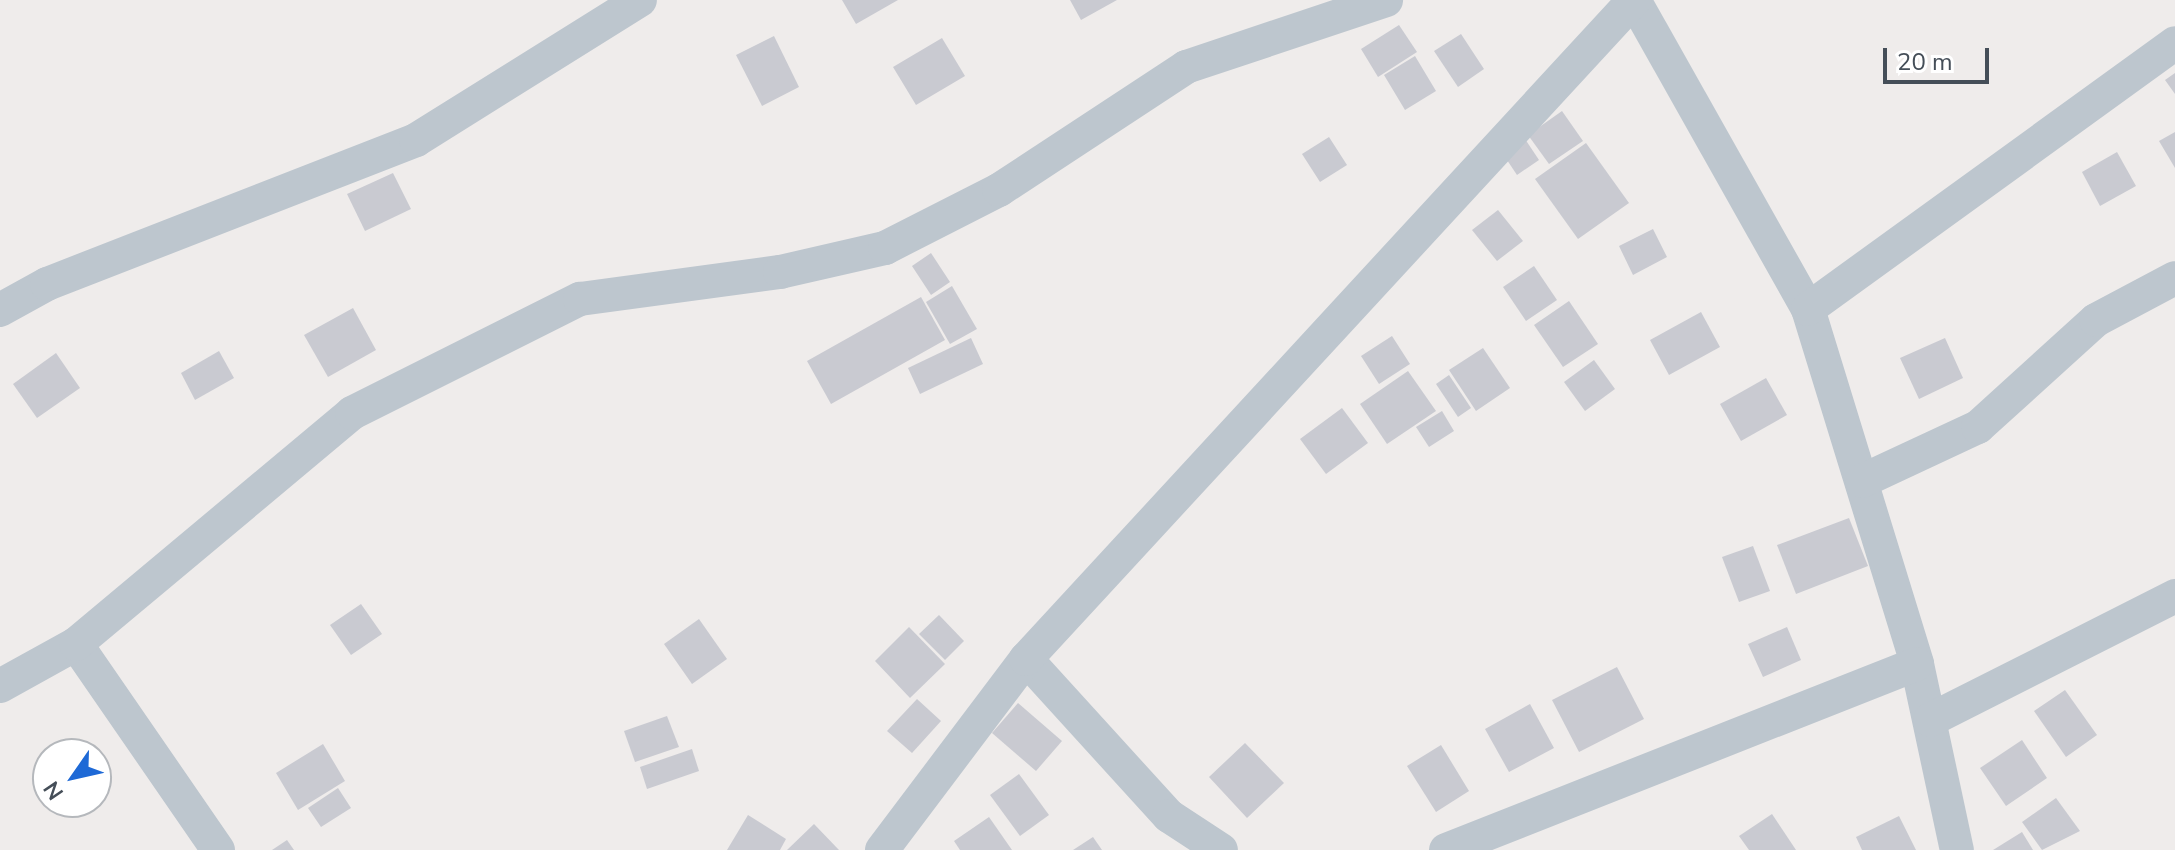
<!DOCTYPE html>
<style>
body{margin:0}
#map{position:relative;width:2175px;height:850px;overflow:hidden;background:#efeceb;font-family:"Nunito Sans",sans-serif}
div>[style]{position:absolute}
.building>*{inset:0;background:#c9cad1}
.street>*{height:34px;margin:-17px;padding:0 17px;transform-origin:17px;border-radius:17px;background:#bdc6ce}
span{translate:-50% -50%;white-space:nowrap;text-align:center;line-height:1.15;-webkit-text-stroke:7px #fff;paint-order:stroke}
.north{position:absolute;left:32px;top:738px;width:80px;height:80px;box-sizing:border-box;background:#fff;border:2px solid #b5b8bc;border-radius:50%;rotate:236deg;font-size:22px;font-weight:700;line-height:32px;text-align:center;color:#454e58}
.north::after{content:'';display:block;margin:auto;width:28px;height:36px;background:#1e69d6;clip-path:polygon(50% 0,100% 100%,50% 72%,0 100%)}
.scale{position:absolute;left:1883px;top:48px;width:106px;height:36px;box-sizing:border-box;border:4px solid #454e58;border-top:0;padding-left:10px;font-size:24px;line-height:28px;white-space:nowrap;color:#454e58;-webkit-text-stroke:6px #fff;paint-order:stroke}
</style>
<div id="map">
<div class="building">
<i style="clip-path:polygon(842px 0,898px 0,856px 24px)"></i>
<i style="clip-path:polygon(1070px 0,1117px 0,1081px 20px)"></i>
<i style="clip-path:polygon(1399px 25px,1417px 52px,1378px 77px,1361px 49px)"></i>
<i style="clip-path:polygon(1461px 34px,1484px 69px,1458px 87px,1434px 51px)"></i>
<i style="clip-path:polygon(774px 36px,799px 87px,762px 106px,736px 55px)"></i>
<i style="clip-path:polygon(942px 38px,965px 76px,916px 105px,893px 67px)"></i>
<i style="clip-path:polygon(1415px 56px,1436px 91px,1405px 110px,1384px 75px)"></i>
<i style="clip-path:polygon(2175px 73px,2175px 94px,2165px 80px)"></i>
<i style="clip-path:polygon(1562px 111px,1583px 141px,1549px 164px,1528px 135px)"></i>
<i style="clip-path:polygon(2175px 132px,2175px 168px,2159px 141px)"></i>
<i style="clip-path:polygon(1329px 137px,1347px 165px,1320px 182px,1302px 154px)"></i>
<i style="clip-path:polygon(1525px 139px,1539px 160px,1517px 175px,1503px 154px)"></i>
<i style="clip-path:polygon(1586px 143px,1629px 203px,1578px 239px,1535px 179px)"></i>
<i style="clip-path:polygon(2117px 152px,2136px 186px,2100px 206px,2082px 172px)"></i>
<i style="clip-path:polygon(393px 173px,411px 209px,365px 231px,347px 194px)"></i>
<i style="clip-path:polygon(1498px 210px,1523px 241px,1497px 261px,1472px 230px)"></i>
<i style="clip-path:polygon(1653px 229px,1667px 257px,1633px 275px,1619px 246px)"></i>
<i style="clip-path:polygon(931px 253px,950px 282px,931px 295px,912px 266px)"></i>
<i style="clip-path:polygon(1534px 266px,1557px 300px,1526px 321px,1503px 287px)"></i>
<i style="clip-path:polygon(952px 286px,977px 329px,950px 344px,926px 302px)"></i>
<i style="clip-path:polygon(921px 297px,945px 340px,831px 404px,807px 361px)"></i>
<i style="clip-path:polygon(1569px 301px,1598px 344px,1563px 367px,1534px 325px)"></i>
<i style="clip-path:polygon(353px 308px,376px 350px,328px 377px,304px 335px)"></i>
<i style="clip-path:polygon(1701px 312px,1720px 347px,1669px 375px,1650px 340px)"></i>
<i style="clip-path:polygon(1392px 336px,1410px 364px,1379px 384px,1361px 356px)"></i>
<i style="clip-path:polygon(971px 338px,983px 364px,920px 394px,908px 368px)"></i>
<i style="clip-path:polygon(1945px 338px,1963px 378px,1919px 399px,1900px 358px)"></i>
<i style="clip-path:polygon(1483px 348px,1510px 388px,1476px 411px,1449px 370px)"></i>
<i style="clip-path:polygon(219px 351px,234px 378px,195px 400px,181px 373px)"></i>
<i style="clip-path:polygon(56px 353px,80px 388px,37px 418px,13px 384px)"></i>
<i style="clip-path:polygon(1594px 360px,1615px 389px,1585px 411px,1564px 382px)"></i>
<i style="clip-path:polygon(1408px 371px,1436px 411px,1387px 444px,1360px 404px)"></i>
<i style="clip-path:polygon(1449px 375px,1471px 408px,1458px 417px,1436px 384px)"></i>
<i style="clip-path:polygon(1766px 378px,1787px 415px,1741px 441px,1720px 404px)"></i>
<i style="clip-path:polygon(1342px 408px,1368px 443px,1326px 474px,1300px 439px)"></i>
<i style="clip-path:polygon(1442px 411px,1454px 431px,1429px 447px,1416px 427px)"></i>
<i style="clip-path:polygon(1849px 518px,1868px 566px,1796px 594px,1777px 545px)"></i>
<i style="clip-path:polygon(1753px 546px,1770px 591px,1739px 602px,1722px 557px)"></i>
<i style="clip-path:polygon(361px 604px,382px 634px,351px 655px,330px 625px)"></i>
<i style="clip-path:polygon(939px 615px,964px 641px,945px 660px,919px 634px)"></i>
<i style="clip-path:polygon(699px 619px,727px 659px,692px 684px,664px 644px)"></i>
<i style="clip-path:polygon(909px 627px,945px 664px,910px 698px,875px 661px)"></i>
<i style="clip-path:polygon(1787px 627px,1801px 660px,1763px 677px,1748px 644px)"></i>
<i style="clip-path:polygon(1617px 667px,1644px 719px,1579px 752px,1552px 700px)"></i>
<i style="clip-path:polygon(2065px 690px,2097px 735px,2066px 757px,2034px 711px)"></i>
<i style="clip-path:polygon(917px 699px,941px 721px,912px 753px,887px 731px)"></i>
<i style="clip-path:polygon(1018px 703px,1062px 741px,1036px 771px,992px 733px)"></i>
<i style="clip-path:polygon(1530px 704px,1554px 748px,1509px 772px,1485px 729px)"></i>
<i style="clip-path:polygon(667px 716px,679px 747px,635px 762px,624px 731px)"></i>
<i style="clip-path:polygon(2022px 740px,2047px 778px,2006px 806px,1980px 768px)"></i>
<i style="clip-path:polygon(1245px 743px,1284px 783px,1247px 818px,1209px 777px)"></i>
<i style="clip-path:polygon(323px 744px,345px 781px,298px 810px,276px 773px)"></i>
<i style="clip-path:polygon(1441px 745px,1469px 791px,1436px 812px,1407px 766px)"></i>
<i style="clip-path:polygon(692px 749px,699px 771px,647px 789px,640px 767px)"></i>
<i style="clip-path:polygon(1019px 774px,1049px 815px,1020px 836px,990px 795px)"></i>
<i style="clip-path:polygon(338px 788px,351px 808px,321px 827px,308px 808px)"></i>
<i style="clip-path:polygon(2056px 798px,2080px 831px,2042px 850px,2022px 822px)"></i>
<i style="clip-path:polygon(1772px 814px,1796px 850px,1749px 850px,1739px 836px)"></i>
<i style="clip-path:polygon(748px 815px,786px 839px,780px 850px,727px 850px)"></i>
<i style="clip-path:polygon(1899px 816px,1916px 850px,1862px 850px,1856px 837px)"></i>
<i style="clip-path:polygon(989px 817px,1012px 850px,960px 850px,954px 841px)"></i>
<i style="clip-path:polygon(814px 824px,839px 850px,787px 850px)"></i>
<i style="clip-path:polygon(2022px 832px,2033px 850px,1993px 850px)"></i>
<i style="clip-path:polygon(1093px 837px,1102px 850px,1073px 850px)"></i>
<i style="clip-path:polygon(287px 840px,294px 850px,272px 850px)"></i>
</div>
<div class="street">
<i style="left:1634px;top:0;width:355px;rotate:60.6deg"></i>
<i style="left:1808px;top:309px;width:371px;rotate:72.9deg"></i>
<i style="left:1917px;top:664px;width:190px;rotate:77.9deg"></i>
<i style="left:1808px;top:309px;width:453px;rotate:-35.9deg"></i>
<i style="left:0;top:310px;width:54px;rotate:-29deg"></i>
<i style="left:47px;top:284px;width:396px;rotate:-21.3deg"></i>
<i style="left:416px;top:140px;width:264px;rotate:-32deg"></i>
<i style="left:1862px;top:481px;width:128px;rotate:-25deg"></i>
<i style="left:1978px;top:427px;width:159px;rotate:-42.2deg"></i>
<i style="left:2096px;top:320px;width:89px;rotate:-28deg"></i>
<i style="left:76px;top:644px;width:250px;rotate:55.4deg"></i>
<i style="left:1026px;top:659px;width:212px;rotate:47.7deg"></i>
<i style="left:1169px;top:816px;width:62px;rotate:33.2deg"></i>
<i style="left:0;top:686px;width:87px;rotate:-28.9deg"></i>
<i style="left:76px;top:644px;width:360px;rotate:-39.9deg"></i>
<i style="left:352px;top:413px;width:255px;rotate:-26.6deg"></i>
<i style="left:580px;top:299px;width:202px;rotate:-7.7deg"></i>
<i style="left:780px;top:272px;width:108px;rotate:-12.9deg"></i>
<i style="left:885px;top:248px;width:128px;rotate:-27deg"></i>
<i style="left:999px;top:190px;width:224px;rotate:-33.3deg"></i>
<i style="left:1186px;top:67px;width:211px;rotate:-18.5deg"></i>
<i style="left:1930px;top:720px;width:275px;rotate:-26.8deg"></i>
<i style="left:882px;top:850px;width:239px;rotate:-53deg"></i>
<i style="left:1026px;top:659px;width:897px;rotate:-47.31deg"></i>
<i style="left:1446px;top:850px;width:506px;rotate:-21.55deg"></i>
</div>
<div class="north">N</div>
<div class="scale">20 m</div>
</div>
